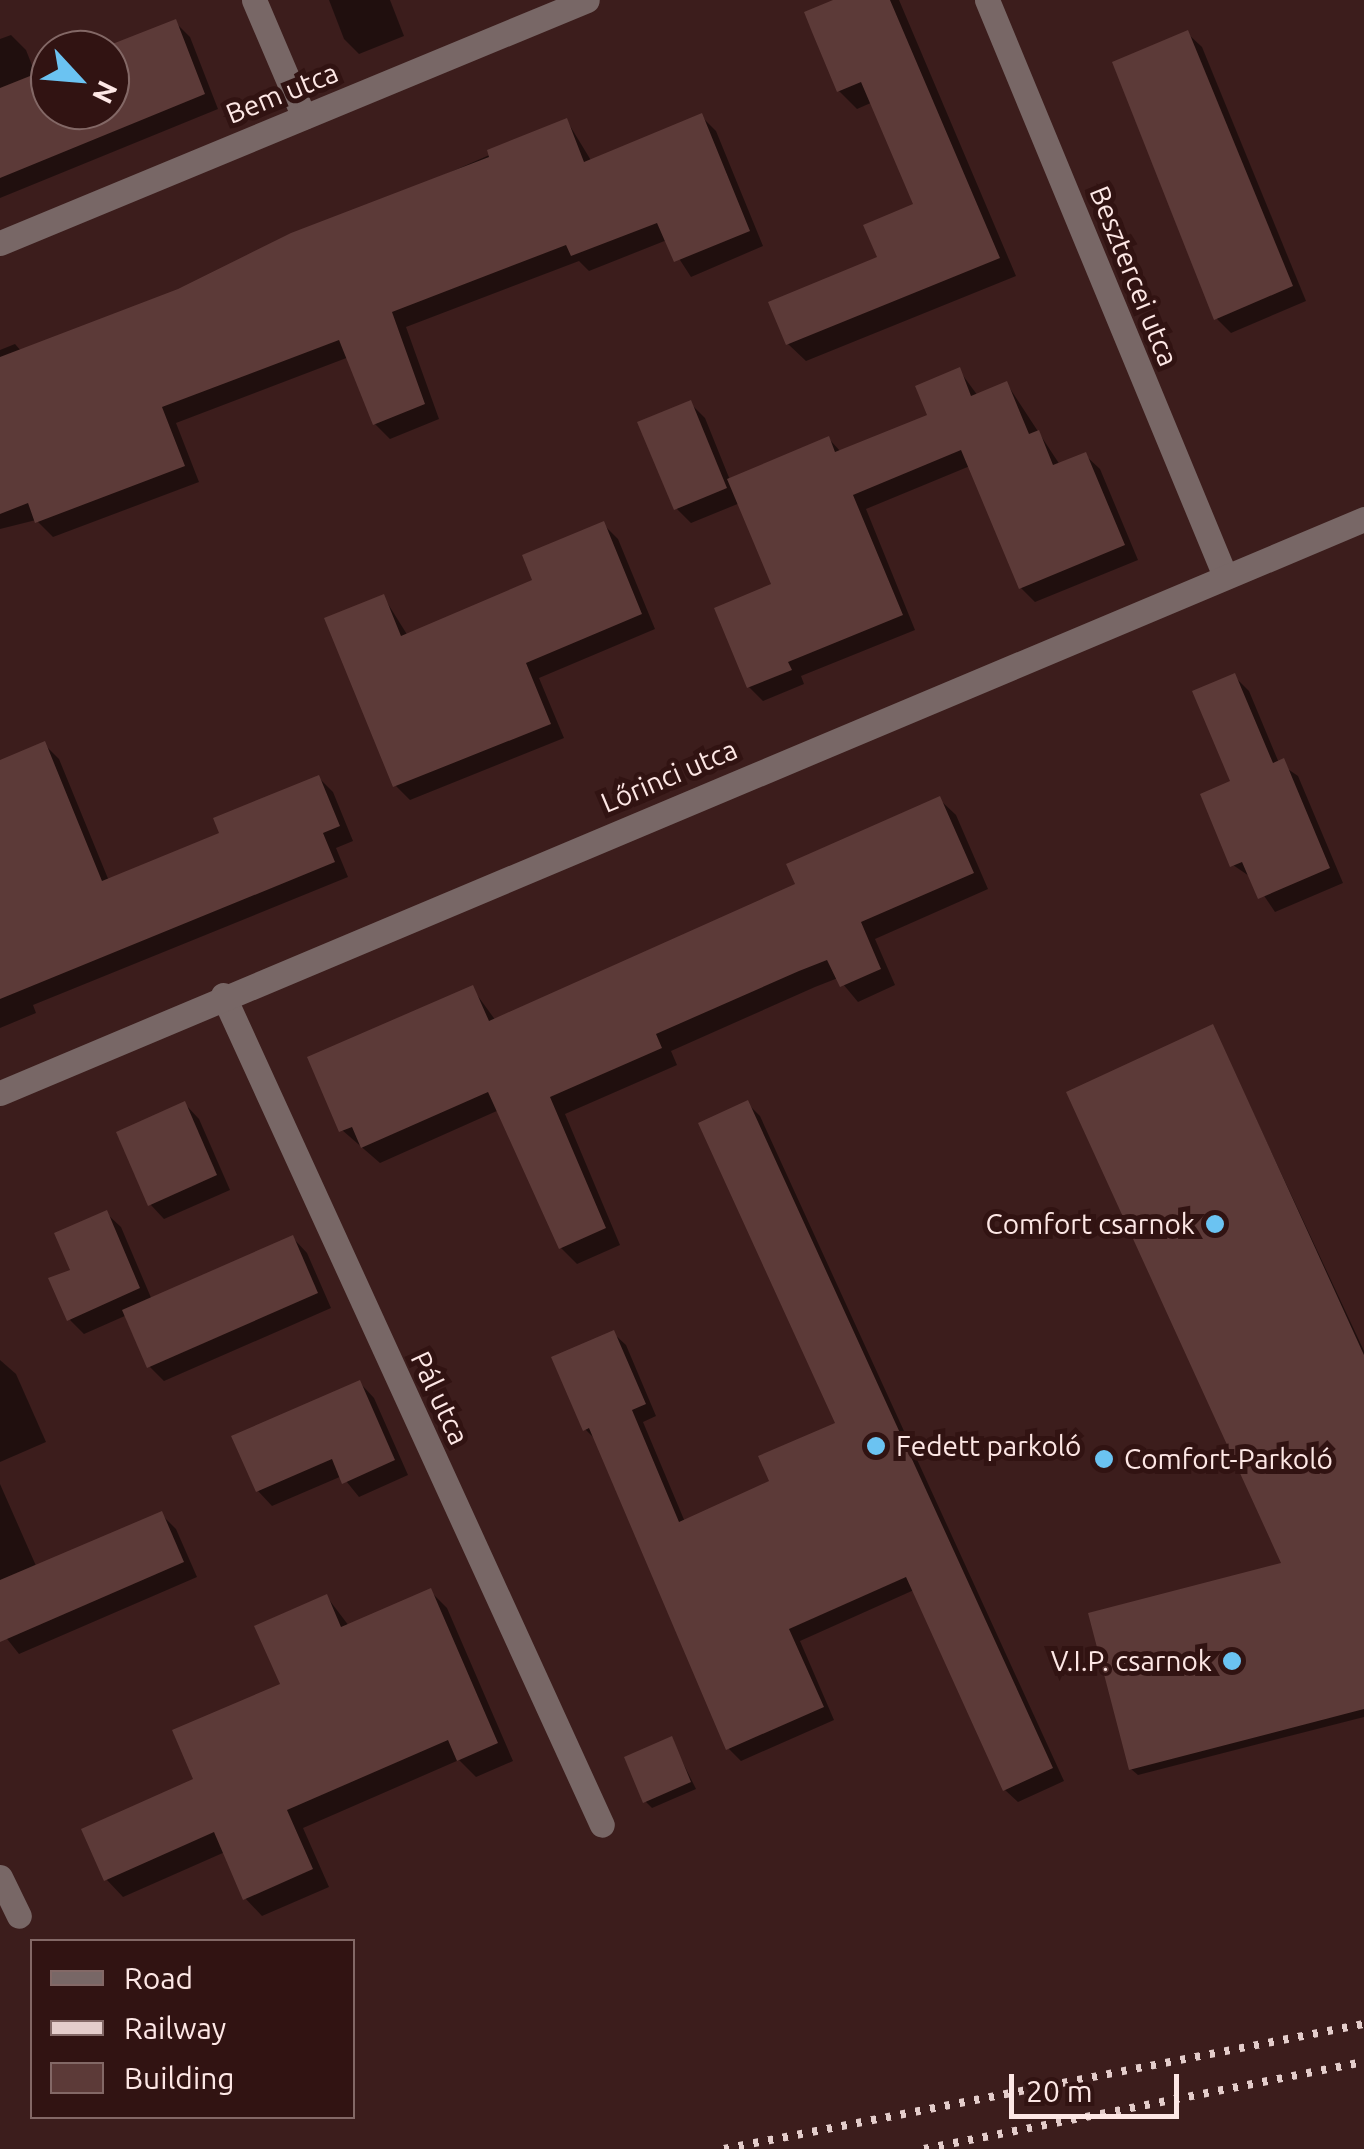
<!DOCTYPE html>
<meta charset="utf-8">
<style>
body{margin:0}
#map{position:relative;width:1364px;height:2149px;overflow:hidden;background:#3c1d1c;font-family:Ubuntu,sans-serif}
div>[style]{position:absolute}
.shadow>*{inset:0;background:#0007}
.building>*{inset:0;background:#5c3a38}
.minor>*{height:25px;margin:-12.5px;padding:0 12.5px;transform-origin:12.5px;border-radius:12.5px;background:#786766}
.rail>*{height:8px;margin-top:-4px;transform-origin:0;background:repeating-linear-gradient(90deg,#e4cdcb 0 5px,transparent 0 15px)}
.dots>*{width:28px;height:28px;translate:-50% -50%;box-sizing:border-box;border:5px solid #311312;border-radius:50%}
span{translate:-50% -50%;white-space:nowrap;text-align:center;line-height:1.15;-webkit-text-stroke:10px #311312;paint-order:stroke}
.street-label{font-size:28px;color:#fde7e5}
.poi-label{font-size:28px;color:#fde7e5}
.right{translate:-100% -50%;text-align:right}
.left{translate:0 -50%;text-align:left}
.legend{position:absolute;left:30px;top:1939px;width:325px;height:180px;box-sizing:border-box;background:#311312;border:2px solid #836866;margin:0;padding:12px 18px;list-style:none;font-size:30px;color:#fde7e5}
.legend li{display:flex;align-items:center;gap:20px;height:50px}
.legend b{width:50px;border:2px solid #836866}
.north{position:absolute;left:30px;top:30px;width:100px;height:100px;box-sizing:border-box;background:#311312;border:2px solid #836866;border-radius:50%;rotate:116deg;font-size:28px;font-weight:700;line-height:40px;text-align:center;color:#fde7e5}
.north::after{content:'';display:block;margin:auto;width:35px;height:45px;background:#6bc3f2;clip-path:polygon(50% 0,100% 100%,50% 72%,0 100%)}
.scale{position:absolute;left:1009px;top:2074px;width:170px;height:45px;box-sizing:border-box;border:5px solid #fde7e5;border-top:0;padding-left:12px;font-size:30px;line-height:35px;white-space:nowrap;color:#fde7e5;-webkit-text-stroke:8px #311312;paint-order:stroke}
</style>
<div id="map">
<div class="shadow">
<i style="clip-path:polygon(329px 0,390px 0,404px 36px,359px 54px,344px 39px)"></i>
<i style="clip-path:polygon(839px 0,899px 0,1016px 276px,806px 361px,788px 344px,880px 259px,916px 206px,873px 102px,857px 109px,839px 91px)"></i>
<i style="clip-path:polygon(175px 22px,190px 37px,218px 109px,0 198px,0 39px,11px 35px,26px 50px,37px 78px,50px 72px,50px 110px,110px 110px,105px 50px)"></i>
<i style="clip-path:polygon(1187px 33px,1202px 47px,1306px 301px,1231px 333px,1216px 318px)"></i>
<i style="clip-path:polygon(701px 116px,716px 131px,763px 246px,691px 277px,667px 240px,589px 271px,579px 261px,406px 327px,439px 419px,390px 439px,375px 424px,349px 357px,176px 423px,199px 482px,53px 537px,36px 520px,0 529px,0 350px,15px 344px,22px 352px,179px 291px,567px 121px,592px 162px)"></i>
<i style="clip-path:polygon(959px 370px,978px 396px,1007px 384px,1060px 465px,1085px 455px,1100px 469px,1138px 560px,1035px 602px,1021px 588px,970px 466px,866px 509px,915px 630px,801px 676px,804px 684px,763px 701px,749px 687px,774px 586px,740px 503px,691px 523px,676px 508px,690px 403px,705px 418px,730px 480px,829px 439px,841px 452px,931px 416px)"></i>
<i style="clip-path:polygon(603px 524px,618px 539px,655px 629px,539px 678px,564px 738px,410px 800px,395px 785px,383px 596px,408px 636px,536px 581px)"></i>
<i style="clip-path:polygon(1234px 676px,1249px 691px,1279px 763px,1298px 776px,1343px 883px,1275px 912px,1252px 878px,1233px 865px)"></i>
<i style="clip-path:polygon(44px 744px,59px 759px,109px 881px,223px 834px,319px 778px,333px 792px,353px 841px,336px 848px,348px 877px,33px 1005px,36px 1013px,0 1028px,0 762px)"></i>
<i style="clip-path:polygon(939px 799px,956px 815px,988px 889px,875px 939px,895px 985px,858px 1002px,838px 978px,815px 987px,671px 1051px,677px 1065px,565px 1114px,620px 1245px,577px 1264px,561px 1248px,499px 1110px,380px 1163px,342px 1130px,472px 988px,496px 1021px,798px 885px)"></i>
<i style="clip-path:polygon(1213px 1027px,1364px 1351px,1364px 1717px,1138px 1775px,1131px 1769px,1284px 1565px)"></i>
<i style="clip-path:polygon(747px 1103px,760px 1116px,1064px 1781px,1018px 1802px,1005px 1790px,914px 1590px,800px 1641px,834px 1720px,741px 1761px,728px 1748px,597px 1441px,585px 1429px,613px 1333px,626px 1345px,656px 1416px,643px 1422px,685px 1522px,773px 1483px,838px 1424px)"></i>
<i style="clip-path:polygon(185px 1104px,199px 1119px,230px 1190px,164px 1219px,150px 1204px)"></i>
<i style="clip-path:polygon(106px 1213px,121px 1227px,152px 1300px,293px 1238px,307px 1253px,331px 1308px,164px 1381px,149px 1366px,127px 1315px,84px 1334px,70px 1320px,73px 1271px)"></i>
<i style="clip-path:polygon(0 1360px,16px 1374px,46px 1442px,0 1462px)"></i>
<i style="clip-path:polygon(360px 1383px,374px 1398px,408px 1475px,359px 1497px,342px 1476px,272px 1506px,258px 1491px)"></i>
<i style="clip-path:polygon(0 1484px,37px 1568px,161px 1514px,176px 1529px,197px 1577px,19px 1654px,0 1630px)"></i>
<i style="clip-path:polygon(430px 1591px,447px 1608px,513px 1761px,476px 1777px,459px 1760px,303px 1828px,329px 1887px,262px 1916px,245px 1898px,225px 1852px,123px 1897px,106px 1879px,283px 1685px,327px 1597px,349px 1626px)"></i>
<i style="clip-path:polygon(671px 1739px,696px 1789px,652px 1808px,645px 1801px)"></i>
</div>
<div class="building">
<i style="clip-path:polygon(833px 0,890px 0,1000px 258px,786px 345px,768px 302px,877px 257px,863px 225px,913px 204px,861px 82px,837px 92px,812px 32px,804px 12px)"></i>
<i style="clip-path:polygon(176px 19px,205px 94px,0 178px,0 88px,50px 68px,50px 110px,110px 110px,110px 50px,97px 50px)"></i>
<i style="clip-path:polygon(1188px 30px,1293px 286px,1214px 320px,1112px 62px)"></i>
<i style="clip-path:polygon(702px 113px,750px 231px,674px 262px,657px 223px,571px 256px,566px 245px,392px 312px,425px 404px,373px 425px,339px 340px,162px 407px,185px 466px,35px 523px,28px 503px,0 514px,0 357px,178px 289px,291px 233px,489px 157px,487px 150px,567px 118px,584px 162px)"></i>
<i style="clip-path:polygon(960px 367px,971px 396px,1007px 381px,1029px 434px,1039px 430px,1053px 465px,1086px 452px,1125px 545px,1019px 589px,961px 450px,853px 495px,903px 615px,788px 662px,792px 670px,747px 688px,714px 608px,771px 584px,727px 479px,829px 436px,835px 452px,927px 415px,915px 386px)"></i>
<i style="clip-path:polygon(691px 400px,727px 488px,674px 510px,637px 422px)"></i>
<i style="clip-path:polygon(604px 521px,642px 614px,526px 663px,551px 724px,393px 787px,324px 618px,384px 594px,401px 636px,532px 580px,522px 555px)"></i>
<i style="clip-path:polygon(1235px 673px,1273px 763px,1284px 758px,1330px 868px,1258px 899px,1242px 862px,1230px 867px,1200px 794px,1230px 781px,1192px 691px)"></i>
<i style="clip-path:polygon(45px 741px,102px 881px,219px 833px,213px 818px,319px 775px,340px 826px,323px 833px,335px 862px,0 999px,0 760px)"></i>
<i style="clip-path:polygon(940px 796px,974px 873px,861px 922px,881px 969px,840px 987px,827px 960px,799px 971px,656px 1034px,662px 1048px,550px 1097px,606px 1228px,559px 1249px,488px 1092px,361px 1148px,352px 1127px,339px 1132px,307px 1057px,473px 985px,489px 1021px,795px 884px,786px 864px)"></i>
<i style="clip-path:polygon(1213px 1024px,1364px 1355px,1364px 1709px,1129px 1770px,1088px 1613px,1281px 1563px,1066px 1092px)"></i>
<i style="clip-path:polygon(748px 1100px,1053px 1768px,1003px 1791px,906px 1577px,789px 1629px,824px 1707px,726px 1750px,589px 1428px,583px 1431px,551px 1357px,614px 1330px,646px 1404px,632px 1410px,679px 1522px,769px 1481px,758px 1456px,835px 1423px,698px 1123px)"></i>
<i style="clip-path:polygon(185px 1101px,217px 1175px,148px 1206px,116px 1132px)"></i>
<i style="clip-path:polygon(107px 1210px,140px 1288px,67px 1321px,48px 1278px,70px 1270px,54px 1233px)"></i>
<i style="clip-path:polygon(293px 1235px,318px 1293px,147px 1368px,122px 1310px)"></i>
<i style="clip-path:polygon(360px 1380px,395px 1460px,342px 1484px,332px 1459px,256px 1492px,231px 1436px)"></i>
<i style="clip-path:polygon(162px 1511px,184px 1562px,0 1642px,0 1580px)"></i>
<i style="clip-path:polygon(431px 1588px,498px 1743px,457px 1761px,448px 1740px,287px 1810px,313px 1869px,243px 1900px,214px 1832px,104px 1881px,81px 1829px,193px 1779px,172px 1730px,280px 1684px,254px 1626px,327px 1594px,341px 1627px)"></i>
<i style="clip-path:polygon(672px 1736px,691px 1782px,643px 1803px,624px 1757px)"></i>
</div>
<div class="minor">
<i style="left:254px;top:0;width:127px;rotate:66.9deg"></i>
<i style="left:987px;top:0;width:623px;rotate:67.55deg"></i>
<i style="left:0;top:243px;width:635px;rotate:-22.49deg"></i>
<i style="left:223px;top:995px;width:912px;rotate:65.46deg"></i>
<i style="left:0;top:1093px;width:1480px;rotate:-22.82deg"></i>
<i style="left:0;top:1877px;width:43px;rotate:64deg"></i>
</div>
<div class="rail">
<i style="left:724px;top:2149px;width:652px;rotate:-11.05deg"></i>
<i style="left:924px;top:2149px;width:449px;rotate:-11.2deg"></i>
</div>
<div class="dots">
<i style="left:1215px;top:1224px;background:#6bc3f2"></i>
<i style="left:876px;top:1446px;background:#6bc3f2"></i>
<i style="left:1104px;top:1459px;background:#6bc3f2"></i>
<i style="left:1232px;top:1661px;background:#6bc3f2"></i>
</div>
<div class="street-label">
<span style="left:282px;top:93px;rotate:-22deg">Bem utca</span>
<span style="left:1134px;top:276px;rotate:68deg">Besztercei utca</span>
<span style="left:669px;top:776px;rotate:-23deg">Lőrinci utca</span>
<span style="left:440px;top:1398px;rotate:65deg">Pál utca</span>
</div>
<div class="poi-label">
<span class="right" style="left:1195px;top:1224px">Comfort csarnok</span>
<span class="left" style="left:896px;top:1446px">Fedett parkoló</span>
<span class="left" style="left:1124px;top:1459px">Comfort-Parkoló</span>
<span class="right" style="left:1212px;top:1661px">V.I.P. csarnok</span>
</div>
<ul class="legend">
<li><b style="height:12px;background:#786766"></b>Road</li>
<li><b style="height:12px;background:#e4cdcb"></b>Railway</li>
<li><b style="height:28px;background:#5c3a38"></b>Building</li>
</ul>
<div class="north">N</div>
<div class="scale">20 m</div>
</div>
